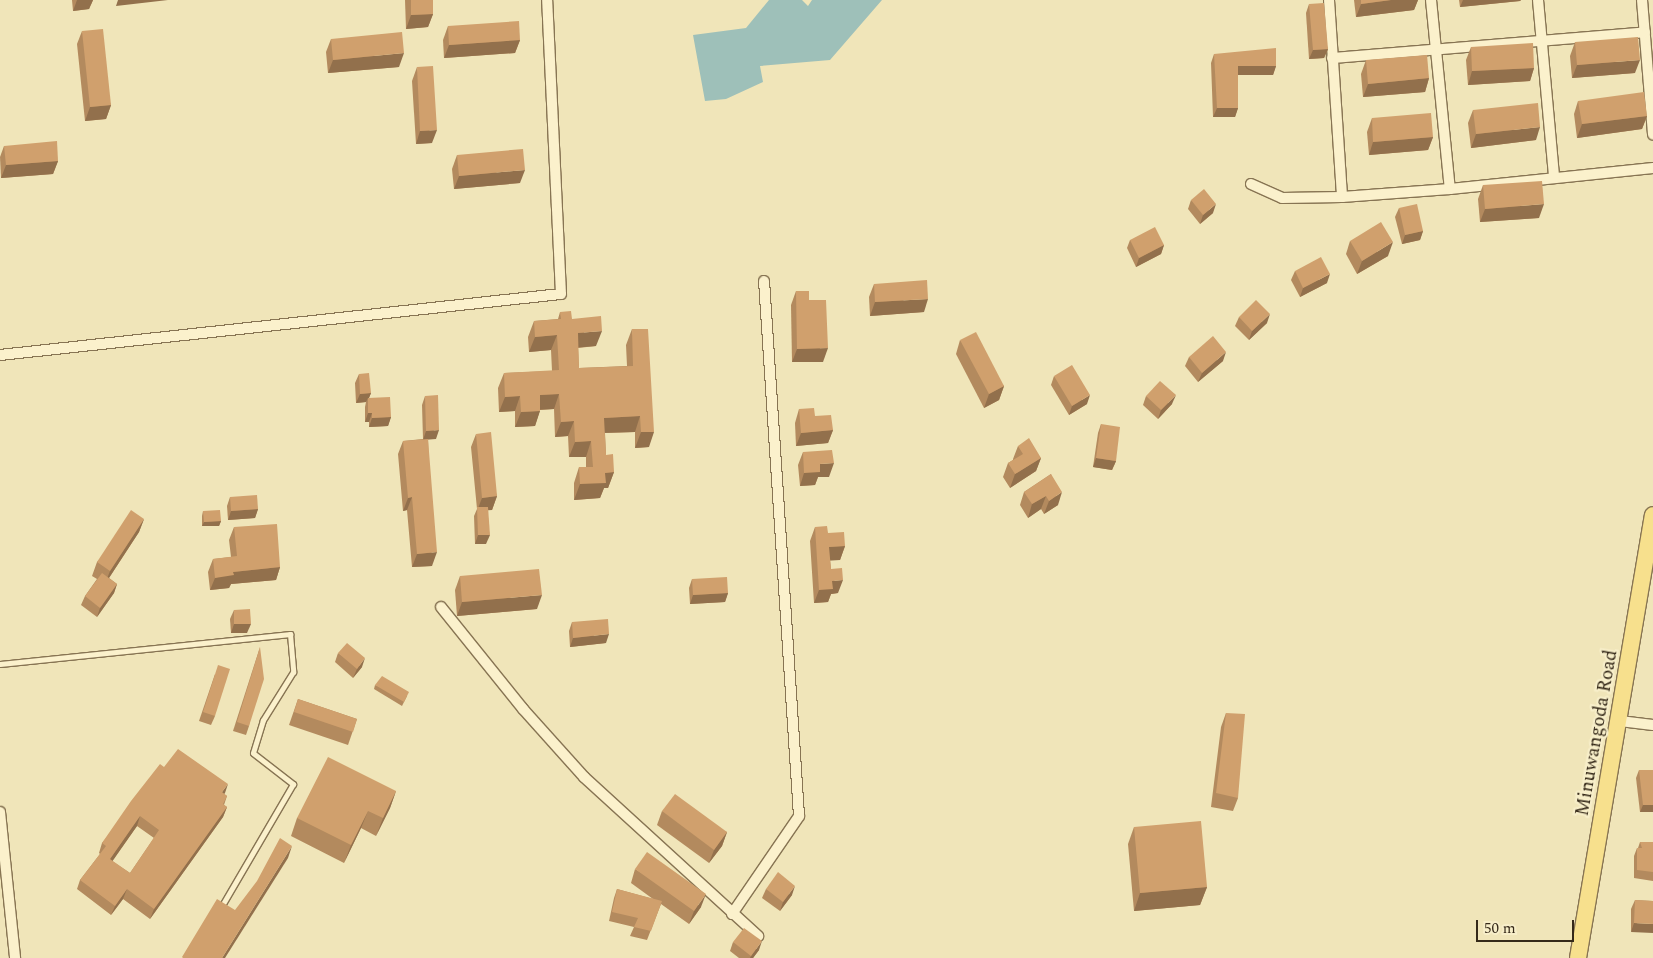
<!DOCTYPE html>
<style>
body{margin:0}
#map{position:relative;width:1653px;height:958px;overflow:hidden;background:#f0e5b9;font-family:Spectral,serif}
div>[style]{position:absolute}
.water>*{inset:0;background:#9ec0b9}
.roads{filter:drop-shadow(1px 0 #877453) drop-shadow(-1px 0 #877453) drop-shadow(0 1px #877453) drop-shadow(0 -1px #877453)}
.service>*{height:5px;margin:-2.5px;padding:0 2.5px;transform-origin:2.5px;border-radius:2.5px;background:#fbf1cc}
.minor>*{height:10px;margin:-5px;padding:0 5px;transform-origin:5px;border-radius:5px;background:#fbf1cc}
.primary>*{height:16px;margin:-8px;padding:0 8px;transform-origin:8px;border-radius:8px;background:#f7e08d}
.wall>*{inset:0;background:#b38a5e}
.shaded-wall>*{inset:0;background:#92704c}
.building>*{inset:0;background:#d0a06d}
span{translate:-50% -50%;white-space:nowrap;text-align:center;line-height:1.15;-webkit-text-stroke:4.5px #f7eec9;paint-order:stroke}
.street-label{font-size:19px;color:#352919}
.scale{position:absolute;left:1476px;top:920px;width:98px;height:22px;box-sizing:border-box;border:2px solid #352919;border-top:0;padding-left:6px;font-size:15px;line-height:18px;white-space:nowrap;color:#352919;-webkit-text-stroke:4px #f7eec9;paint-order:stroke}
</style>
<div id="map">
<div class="water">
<i style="clip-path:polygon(769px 0,802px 0,808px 6px,812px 0,882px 0,830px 60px,760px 66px,763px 82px,726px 99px,705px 101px,693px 35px,746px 28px)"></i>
</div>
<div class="roads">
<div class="service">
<i style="left:0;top:664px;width:292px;rotate:-5.9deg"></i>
<i style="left:290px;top:634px;width:38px;rotate:85deg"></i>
<i style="left:293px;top:672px;width:57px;rotate:122deg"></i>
<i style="left:263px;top:720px;width:34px;rotate:107deg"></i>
<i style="left:253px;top:753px;width:51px;rotate:37.8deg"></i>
<i style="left:293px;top:784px;width:139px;rotate:120.3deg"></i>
</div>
<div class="minor">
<i style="left:1329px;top:0;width:197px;rotate:86.2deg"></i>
<i style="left:1431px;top:0;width:190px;rotate:84.3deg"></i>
<i style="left:1538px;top:0;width:178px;rotate:84.8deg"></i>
<i style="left:1642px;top:0;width:135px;rotate:85.3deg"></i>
<i style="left:1332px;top:58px;width:314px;rotate:-4.7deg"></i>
<i style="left:1251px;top:184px;width:34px;rotate:24deg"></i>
<i style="left:1282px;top:198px;width:60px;rotate:-1deg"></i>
<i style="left:1342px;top:197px;width:108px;rotate:-4.2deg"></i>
<i style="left:1450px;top:189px;width:204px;rotate:-5.9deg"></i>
<i style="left:0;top:355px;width:564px;rotate:-6.21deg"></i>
<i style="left:561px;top:294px;width:294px;rotate:-92.7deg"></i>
<i style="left:441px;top:607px;width:131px;rotate:51.2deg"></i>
<i style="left:523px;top:709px;width:91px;rotate:48.1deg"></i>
<i style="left:584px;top:777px;width:236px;rotate:42.4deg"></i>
<i style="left:1620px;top:721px;width:33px;rotate:7deg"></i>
<i style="left:0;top:812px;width:147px;rotate:84.1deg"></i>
<i style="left:732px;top:914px;width:119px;rotate:-55.6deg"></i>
<i style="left:799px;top:816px;width:536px;rotate:-93.74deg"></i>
</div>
<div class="primary">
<i style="left:1578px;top:958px;width:449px;rotate:-80.4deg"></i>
</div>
</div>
<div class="wall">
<i style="clip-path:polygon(72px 0,93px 0,89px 9px,73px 11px)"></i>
<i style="clip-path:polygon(405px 0,433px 0,433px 14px,428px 27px,406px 29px)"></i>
<i style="clip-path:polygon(1354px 0,1418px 0,1414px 10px,1356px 17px)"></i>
<i style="clip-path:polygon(1459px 0,1521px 0,1520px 1px,1460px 7px)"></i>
<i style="clip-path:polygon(1309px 4px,1328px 49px,1324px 58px,1309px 59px,1306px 13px)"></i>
<i style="clip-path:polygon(448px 26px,520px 40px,515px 53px,444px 58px,443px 40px)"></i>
<i style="clip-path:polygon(82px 31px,111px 105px,106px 119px,85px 121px,77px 44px)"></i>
<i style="clip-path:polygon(331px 39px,399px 67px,328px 73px,326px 52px)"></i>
<i style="clip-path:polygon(1575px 42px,1635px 73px,1572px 78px,1570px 56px)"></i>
<i style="clip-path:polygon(1471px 47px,1534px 68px,1530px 81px,1468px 85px,1466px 60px)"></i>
<i style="clip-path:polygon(1214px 54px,1276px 66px,1273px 75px,1238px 75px,1238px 108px,1235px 117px,1213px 117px,1211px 63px)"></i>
<i style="clip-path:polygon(1366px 60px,1429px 78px,1425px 92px,1363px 97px,1361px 74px)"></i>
<i style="clip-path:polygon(417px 67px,432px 143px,416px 144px,412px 81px)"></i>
<i style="clip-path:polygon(1578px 101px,1647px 116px,1642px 129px,1577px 138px,1574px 114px)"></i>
<i style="clip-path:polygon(1473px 110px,1536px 140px,1471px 148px,1468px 123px)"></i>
<i style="clip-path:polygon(1372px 118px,1433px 137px,1428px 150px,1369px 155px,1367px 132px)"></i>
<i style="clip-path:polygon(4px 146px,58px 161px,53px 174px,1px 178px,0 157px)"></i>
<i style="clip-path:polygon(457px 155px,520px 183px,454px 189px,452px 169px)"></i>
<i style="clip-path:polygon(1483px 185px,1539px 218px,1480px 222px,1478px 199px)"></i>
<i style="clip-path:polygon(1191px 200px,1213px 213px,1200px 224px,1188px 209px)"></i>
<i style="clip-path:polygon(1399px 208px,1423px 231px,1420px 240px,1402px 244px,1395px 217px)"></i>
<i style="clip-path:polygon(1130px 240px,1164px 245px,1161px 254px,1136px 267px,1127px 248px)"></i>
<i style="clip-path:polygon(1350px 241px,1388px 256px,1357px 274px,1346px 254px)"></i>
<i style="clip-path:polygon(1295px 271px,1327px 283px,1300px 297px,1291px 280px)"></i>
<i style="clip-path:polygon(874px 284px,924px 312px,870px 316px,869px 297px)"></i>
<i style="clip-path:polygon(796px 291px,809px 300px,823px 362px,792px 362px,791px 305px)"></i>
<i style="clip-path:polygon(560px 312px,572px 319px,596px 346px,578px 348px,579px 368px,627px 366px,626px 345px,632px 329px,649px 447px,635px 448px,635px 432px,605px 433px,606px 455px,614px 472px,608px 488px,604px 488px,600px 498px,574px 500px,574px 483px,579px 467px,586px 467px,586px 457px,569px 457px,568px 436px,555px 437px,554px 409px,540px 410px,535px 426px,515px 427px,515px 411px,499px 412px,498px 388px,504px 373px,552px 371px,551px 350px,529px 352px,528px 337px,534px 321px,558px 319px)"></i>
<i style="clip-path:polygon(1239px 317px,1267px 323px,1249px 340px,1235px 326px)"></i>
<i style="clip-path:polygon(960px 340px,1004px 386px,999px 400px,984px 408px,956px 354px)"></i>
<i style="clip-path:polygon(1189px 357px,1223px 361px,1198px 382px,1185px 366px)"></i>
<i style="clip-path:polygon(359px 374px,371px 393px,369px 398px,391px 417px,388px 426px,369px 427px,369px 422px,365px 422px,365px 407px,366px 402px,356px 403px,355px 383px)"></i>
<i style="clip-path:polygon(1054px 376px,1087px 404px,1069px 415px,1051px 385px)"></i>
<i style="clip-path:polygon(425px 396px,436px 439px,428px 439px,432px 566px,412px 567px,407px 510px,403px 511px,398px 454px,403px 441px,423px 439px,422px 405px)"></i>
<i style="clip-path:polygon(1146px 396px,1172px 404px,1158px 419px,1143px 405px)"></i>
<i style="clip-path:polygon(799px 409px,815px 416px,833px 430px,828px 443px,796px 446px,795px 423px)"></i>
<i style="clip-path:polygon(1101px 424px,1116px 461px,1112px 470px,1093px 467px,1098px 433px)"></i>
<i style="clip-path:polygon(476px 434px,497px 496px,492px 510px,488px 510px,486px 544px,475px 544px,474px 516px,477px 509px,471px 447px)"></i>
<i style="clip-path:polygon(1018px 446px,1041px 458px,1036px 471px,1010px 488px,1003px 477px,1008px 463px,1013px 460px,1013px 459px)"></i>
<i style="clip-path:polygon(803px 452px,829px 477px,818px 477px,815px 485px,800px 486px,798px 465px)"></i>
<i style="clip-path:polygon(1051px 474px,1058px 505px,1044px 514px,1041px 509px,1028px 518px,1020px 505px,1024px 492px)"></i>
<i style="clip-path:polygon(230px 497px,258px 509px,255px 518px,228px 520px,227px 506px)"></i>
<i style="clip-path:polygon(203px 511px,221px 521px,219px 526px,202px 526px,202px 516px)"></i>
<i style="clip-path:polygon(144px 519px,139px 532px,109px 578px,117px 584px,114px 593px,97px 617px,81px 605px,85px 596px,97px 579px,92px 576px,97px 562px)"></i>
<i style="clip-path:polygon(234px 527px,280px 567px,276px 580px,231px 584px,229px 588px,210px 590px,208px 572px,213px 559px,231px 557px,229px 540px)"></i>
<i style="clip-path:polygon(815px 527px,828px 533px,845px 546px,840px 560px,830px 560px,831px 569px,838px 593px,831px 594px,828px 602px,814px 603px,810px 541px)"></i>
<i style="clip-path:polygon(460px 576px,537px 609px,457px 616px,455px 590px)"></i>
<i style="clip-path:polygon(692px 579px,728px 593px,725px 602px,690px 604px,689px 588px)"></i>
<i style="clip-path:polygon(234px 610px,247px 633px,231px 633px,230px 619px)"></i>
<i style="clip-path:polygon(572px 622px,606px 643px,570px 647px,569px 631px)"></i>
<i style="clip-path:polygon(260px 647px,249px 726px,246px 735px,233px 731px)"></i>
<i style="clip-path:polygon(338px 653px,362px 667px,353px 678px,335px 662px)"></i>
<i style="clip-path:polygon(215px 674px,215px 716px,211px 725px,199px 721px)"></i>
<i style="clip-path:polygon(375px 685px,407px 696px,402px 706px,374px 689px)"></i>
<i style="clip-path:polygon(298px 699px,357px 719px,348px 745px,289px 725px)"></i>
<i style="clip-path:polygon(1226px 713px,1238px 798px,1233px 811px,1211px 807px,1221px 727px)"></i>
<i style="clip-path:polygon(evenodd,164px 767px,224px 794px,227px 796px,224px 805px,227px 807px,223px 817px,150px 919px,123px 899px,111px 915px,77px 889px,80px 880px,100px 854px,99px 853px,102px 843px,164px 767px,137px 826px,154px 838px,130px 873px,112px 861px,137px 826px)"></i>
<i style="clip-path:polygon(1639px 770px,1653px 770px,1653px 812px,1640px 812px,1636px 778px)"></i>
<i style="clip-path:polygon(396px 791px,390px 808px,376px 836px,361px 828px,344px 863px,291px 836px,297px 818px)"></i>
<i style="clip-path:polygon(662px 811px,727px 832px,722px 846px,709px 863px,657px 825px)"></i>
<i style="clip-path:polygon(1134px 827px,1207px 887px,1200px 905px,1134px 911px,1128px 844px)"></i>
<i style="clip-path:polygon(1640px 842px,1653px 842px,1653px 881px,1634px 878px,1634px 856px,1637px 848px,1638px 848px)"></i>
<i style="clip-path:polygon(635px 869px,701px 907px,689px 924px,661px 904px,647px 940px,630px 936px,634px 927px,609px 921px,614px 898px,617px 889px,653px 899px,631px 883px)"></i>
<i style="clip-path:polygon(766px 889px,792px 895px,780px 911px,762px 898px)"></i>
<i style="clip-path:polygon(1635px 900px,1653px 901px,1631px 932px,1631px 909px)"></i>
<i style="clip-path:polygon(733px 942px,759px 950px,753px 958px,739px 958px,730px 951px)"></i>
</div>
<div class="shaded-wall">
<i style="clip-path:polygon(77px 0,93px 0,89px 9px,73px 11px)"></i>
<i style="clip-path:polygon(118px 0,168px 0,116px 6px)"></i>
<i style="clip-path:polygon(1391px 0,1418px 0,1414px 10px,1356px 17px,1361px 4px)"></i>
<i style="clip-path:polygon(1463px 0,1521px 0,1520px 1px,1460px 7px)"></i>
<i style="clip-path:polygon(433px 14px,428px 27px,406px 29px,411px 15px)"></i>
<i style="clip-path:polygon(520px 40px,515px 53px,444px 58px,449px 45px)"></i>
<i style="clip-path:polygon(1328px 49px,1324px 58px,1309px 59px,1313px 50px)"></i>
<i style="clip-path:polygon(404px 53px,399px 67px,328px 73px,333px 60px)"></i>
<i style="clip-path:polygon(1640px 60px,1635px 73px,1572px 78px,1577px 65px)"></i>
<i style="clip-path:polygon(1238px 66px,1276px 66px,1273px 75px,1235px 75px)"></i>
<i style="clip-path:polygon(1534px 68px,1530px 81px,1468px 85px,1472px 71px)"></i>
<i style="clip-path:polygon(1429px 78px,1425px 92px,1363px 97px,1368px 84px)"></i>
<i style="clip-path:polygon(111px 105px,106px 119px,85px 121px,90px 107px)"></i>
<i style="clip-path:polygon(1217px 108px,1238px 108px,1235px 117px,1213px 117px)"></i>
<i style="clip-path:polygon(1647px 116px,1642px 129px,1577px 138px,1582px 124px)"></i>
<i style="clip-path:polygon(1540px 127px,1536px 140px,1471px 148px,1476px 134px)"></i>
<i style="clip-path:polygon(437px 130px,432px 143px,416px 144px,420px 131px)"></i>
<i style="clip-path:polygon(1433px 137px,1428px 150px,1369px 155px,1373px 142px)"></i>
<i style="clip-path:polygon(58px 161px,53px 174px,1px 178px,6px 165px)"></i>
<i style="clip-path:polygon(525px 170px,520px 183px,454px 189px,459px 176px)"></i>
<i style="clip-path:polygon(1216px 204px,1213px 213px,1200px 224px,1203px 215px)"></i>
<i style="clip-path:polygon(1544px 204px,1539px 218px,1480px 222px,1485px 209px)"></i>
<i style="clip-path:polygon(1423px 231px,1420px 240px,1402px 244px,1405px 235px)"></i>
<i style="clip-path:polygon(1393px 242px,1388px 256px,1357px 274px,1362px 261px)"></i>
<i style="clip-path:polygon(1164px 245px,1161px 254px,1136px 267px,1139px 258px)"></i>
<i style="clip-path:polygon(1330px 274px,1327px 283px,1300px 297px,1303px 288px)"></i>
<i style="clip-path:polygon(928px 299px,924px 312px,870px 316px,875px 302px)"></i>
<i style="clip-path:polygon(1270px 314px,1267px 323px,1249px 340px,1252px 331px)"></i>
<i style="clip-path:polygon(602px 331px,596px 346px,572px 348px,578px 333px)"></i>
<i style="clip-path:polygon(557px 335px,551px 350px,529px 352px,535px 337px)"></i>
<i style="clip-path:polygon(828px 348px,823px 362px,792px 362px,797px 349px)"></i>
<i style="clip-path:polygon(1226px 352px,1223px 361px,1198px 382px,1202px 373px)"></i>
<i style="clip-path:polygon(1004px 386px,999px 400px,984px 408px,989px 394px)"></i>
<i style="clip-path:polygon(371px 393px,368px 400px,368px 398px,366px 402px,356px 403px,360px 394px)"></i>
<i style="clip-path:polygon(559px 394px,554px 409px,534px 410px,540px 395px)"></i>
<i style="clip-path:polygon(1090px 395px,1087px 404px,1069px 415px,1072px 406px)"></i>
<i style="clip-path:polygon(1176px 395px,1172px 404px,1158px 419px,1161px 410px)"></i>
<i style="clip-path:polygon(520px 396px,515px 411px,499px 412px,505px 397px)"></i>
<i style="clip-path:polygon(540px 411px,535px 426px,515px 427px,521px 412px)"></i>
<i style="clip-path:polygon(368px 413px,372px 413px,369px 422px,365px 422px)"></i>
<i style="clip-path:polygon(640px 416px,635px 432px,599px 433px,604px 418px)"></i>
<i style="clip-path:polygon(391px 417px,388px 426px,369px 427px,372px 418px)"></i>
<i style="clip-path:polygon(574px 421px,568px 436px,555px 437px,561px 422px)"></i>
<i style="clip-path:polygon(439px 430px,436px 439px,423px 440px,426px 431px)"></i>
<i style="clip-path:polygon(833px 430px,828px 443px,796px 446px,801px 433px)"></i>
<i style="clip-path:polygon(641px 432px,654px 432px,649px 447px,635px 448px)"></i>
<i style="clip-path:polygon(591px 441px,586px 457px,569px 457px,575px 442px)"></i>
<i style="clip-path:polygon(1041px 458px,1036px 471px,1010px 488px,1015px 474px)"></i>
<i style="clip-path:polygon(1096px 458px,1116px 461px,1112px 470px,1093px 467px)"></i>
<i style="clip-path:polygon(834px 463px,829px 477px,818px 477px,815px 485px,800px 486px,804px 473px,820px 464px)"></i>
<i style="clip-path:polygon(614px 472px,608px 488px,604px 488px,600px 498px,574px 500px,580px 484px,605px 473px)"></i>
<i style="clip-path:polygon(1062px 492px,1058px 505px,1044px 514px,1049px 501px)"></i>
<i style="clip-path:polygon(497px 496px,492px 510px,477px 511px,482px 498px)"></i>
<i style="clip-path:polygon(1046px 496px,1041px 509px,1028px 518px,1032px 504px)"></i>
<i style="clip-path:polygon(412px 497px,407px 510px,403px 511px,408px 498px)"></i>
<i style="clip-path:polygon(258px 509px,255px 518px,228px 520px,231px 511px)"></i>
<i style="clip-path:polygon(144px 519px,139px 532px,105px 584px,110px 571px)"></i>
<i style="clip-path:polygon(221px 521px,219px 526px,202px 526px,204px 522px)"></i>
<i style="clip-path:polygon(478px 535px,490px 535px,486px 544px,475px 544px)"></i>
<i style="clip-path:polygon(845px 546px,840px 560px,824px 561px,829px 547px)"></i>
<i style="clip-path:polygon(437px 552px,432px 566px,412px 567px,417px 554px)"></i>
<i style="clip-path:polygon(280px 567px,276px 580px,231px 584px,229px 588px,210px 590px,215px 578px,233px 572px)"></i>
<i style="clip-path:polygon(843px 580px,838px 593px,831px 594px,828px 602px,814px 603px,819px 590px,832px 581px)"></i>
<i style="clip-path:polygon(117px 584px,114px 593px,97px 617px,100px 608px)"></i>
<i style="clip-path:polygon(728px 593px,725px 602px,690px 604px,693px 595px)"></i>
<i style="clip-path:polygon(542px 595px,537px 609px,457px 616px,462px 602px)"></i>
<i style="clip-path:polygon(234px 624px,251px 624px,247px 633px,231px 633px)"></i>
<i style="clip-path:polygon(609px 634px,606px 643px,570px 647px,573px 638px)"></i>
<i style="clip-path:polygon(365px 658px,362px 667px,353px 678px,357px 669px)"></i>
<i style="clip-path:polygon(228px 784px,225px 793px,218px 802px,222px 792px)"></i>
<i style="clip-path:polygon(396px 791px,390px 808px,376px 836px,383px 818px)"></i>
<i style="clip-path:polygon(1643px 805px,1653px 805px,1653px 812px,1640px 812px)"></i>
<i style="clip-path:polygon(227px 807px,223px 817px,150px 919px,154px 909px)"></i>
<i style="clip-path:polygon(368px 811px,361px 828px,344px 863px,351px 845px)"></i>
<i style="clip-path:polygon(140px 816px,137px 826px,107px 869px,110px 859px)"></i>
<i style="clip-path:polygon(727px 832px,722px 846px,709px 863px,714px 850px)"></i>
<i style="clip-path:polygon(292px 846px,288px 858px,225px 958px,222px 958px)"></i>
<i style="clip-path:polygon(795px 886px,792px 895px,780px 911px,783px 902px)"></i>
<i style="clip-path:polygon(1207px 887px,1200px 905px,1134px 911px,1140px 893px)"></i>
<i style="clip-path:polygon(127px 889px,123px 899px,111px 915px,115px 906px)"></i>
<i style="clip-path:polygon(706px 894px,701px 907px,689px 924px,694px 911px)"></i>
<i style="clip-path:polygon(1634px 923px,1653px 924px,1653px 933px,1631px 932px)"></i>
<i style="clip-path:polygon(762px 941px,759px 950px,753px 958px,750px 958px,751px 956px)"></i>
</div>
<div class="building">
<i style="clip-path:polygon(411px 0,433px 0,433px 14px,411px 15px)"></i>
<i style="clip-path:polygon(1361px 0,1391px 0,1361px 4px)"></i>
<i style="clip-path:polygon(1324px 3px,1328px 49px,1313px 50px,1309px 4px)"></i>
<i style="clip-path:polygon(519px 21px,520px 40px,449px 45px,448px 26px)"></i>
<i style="clip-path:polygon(103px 29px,111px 105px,90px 107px,82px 31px)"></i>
<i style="clip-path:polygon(402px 32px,404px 53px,333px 60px,331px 39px)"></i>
<i style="clip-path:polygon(1638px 37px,1640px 60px,1577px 65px,1575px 42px)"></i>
<i style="clip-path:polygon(1533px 43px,1534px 68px,1472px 71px,1471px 47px)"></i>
<i style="clip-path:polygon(1276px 48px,1276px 66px,1238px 66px,1238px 108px,1217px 108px,1214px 54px)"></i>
<i style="clip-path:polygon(1427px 55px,1429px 78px,1368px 84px,1366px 60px)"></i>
<i style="clip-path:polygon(433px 66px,437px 130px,420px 131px,417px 67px)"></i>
<i style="clip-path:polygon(1644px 92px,1647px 116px,1582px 124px,1578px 101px)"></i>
<i style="clip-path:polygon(1538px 103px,1540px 127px,1476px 134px,1473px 110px)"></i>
<i style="clip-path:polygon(1431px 113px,1433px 137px,1373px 142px,1372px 118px)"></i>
<i style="clip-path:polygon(57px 141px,58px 161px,6px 165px,4px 146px)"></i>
<i style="clip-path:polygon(523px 149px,525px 170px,459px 176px,457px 155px)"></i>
<i style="clip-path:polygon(1542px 181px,1544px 204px,1485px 209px,1483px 185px)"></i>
<i style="clip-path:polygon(1204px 189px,1216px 204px,1203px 215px,1191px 200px)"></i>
<i style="clip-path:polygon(1417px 204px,1423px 231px,1405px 235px,1399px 208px)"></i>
<i style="clip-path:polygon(1381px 222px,1393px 242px,1362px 261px,1350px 241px)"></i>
<i style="clip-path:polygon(1155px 227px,1164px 245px,1139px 258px,1130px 240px)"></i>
<i style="clip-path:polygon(1321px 257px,1330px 274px,1303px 288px,1295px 271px)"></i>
<i style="clip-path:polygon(927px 280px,928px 299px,875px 302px,874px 284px)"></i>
<i style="clip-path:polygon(796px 291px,809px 291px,809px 300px,826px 300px,828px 348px,797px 349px)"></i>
<i style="clip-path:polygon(1256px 300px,1270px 314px,1252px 331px,1239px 317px)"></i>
<i style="clip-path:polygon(571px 311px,572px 319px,601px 316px,602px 331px,578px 333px,579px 368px,633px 366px,632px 329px,648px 329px,654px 432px,641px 432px,640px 416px,604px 418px,606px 455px,613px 454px,614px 472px,605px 473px,606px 483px,580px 484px,579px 467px,593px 467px,591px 441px,575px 442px,574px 421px,561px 422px,559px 394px,540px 395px,540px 411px,521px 412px,520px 396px,505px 397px,504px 373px,559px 370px,557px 335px,535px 337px,534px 321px,561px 319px,560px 312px)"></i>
<i style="clip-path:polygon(976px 332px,1004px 386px,989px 394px,960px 340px)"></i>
<i style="clip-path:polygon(1213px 336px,1226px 352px,1202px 373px,1189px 357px)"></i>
<i style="clip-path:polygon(1072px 365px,1090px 395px,1072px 406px,1054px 376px)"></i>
<i style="clip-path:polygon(369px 373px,371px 393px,360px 394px,359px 374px)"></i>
<i style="clip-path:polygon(1160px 381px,1176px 395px,1161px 410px,1146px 396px)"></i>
<i style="clip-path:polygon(438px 395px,439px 430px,426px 431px,425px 396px)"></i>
<i style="clip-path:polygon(390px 397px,391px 417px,372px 418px,372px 413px,368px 413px,368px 398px)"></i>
<i style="clip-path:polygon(814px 408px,815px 416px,831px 415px,833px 430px,801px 433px,799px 409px)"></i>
<i style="clip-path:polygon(1101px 424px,1120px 427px,1116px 461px,1096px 458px)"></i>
<i style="clip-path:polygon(491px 432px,497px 496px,482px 498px,476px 434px)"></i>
<i style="clip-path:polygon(1029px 438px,1041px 458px,1015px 474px,1008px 463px,1023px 454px,1018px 446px)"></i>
<i style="clip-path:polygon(428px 439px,437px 552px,417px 554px,412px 497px,408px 498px,403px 441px)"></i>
<i style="clip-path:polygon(832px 450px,834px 463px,820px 464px,820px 472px,804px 473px,803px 452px)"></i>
<i style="clip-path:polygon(1051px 474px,1062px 492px,1049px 501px,1046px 496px,1032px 504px,1024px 492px)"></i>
<i style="clip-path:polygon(257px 495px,258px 509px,231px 511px,230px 497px)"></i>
<i style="clip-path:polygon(477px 507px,488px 507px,490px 535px,478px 535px)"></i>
<i style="clip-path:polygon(131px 510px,144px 519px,110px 571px,97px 562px)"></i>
<i style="clip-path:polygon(220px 510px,221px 521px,204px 522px,203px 511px)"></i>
<i style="clip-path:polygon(277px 524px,280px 567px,233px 572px,234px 575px,215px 578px,213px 559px,237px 556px,234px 527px)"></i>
<i style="clip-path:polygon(827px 526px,828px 533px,844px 532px,845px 546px,829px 547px,831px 569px,842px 568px,843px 580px,832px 581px,833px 589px,819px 590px,815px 527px)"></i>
<i style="clip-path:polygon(539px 569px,542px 595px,462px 602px,460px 576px)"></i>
<i style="clip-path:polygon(102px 573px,117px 584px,100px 608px,85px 596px)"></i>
<i style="clip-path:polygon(727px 577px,728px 593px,693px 595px,692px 579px)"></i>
<i style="clip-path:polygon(250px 609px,251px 624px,234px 624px,234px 610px)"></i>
<i style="clip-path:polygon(608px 619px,609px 634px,573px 638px,572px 622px)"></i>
<i style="clip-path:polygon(347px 643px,365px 658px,357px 669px,338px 653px)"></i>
<i style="clip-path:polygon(260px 647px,264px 679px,249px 726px,237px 722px)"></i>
<i style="clip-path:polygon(218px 665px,230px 669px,215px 716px,203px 712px)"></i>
<i style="clip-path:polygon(382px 676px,409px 692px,404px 702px,375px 685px)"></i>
<i style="clip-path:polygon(298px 699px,357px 719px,353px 732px,294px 712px)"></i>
<i style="clip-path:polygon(1226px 713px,1245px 714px,1238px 798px,1216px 793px)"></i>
<i style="clip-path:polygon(evenodd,178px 749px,228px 784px,222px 792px,227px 796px,223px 804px,227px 807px,154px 909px,127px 889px,115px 906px,80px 880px,106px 846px,102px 843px,131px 801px,160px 764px,164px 767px,178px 749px,140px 816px,159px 830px,130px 873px,110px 859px,140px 816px)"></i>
<i style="clip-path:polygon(328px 757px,396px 791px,383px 818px,368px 811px,351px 845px,297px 818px)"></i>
<i style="clip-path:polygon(1639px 770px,1653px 770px,1653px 805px,1643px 805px)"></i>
<i style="clip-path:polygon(675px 794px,727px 832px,714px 850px,662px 811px)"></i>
<i style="clip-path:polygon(1201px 821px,1207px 887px,1140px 893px,1134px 827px)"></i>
<i style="clip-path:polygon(280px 838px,292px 846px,222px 958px,183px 958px,182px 957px,217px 899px,235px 910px,257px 881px)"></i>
<i style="clip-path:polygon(1640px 842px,1653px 842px,1653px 872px,1637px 870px,1637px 848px,1642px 848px)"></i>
<i style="clip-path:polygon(647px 852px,706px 894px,694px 911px,635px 869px)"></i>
<i style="clip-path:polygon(778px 872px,795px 886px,783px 902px,766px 889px)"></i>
<i style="clip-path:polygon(617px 889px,662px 901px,651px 931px,634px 927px,638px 918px,612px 912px)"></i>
<i style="clip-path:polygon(1635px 900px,1653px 901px,1653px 924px,1634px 923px)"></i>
<i style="clip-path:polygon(744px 928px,762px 941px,751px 956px,733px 942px)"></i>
</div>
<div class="street-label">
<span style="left:1597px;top:733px;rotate:-80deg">Minuwangoda Road</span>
</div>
<div class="scale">50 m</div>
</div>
